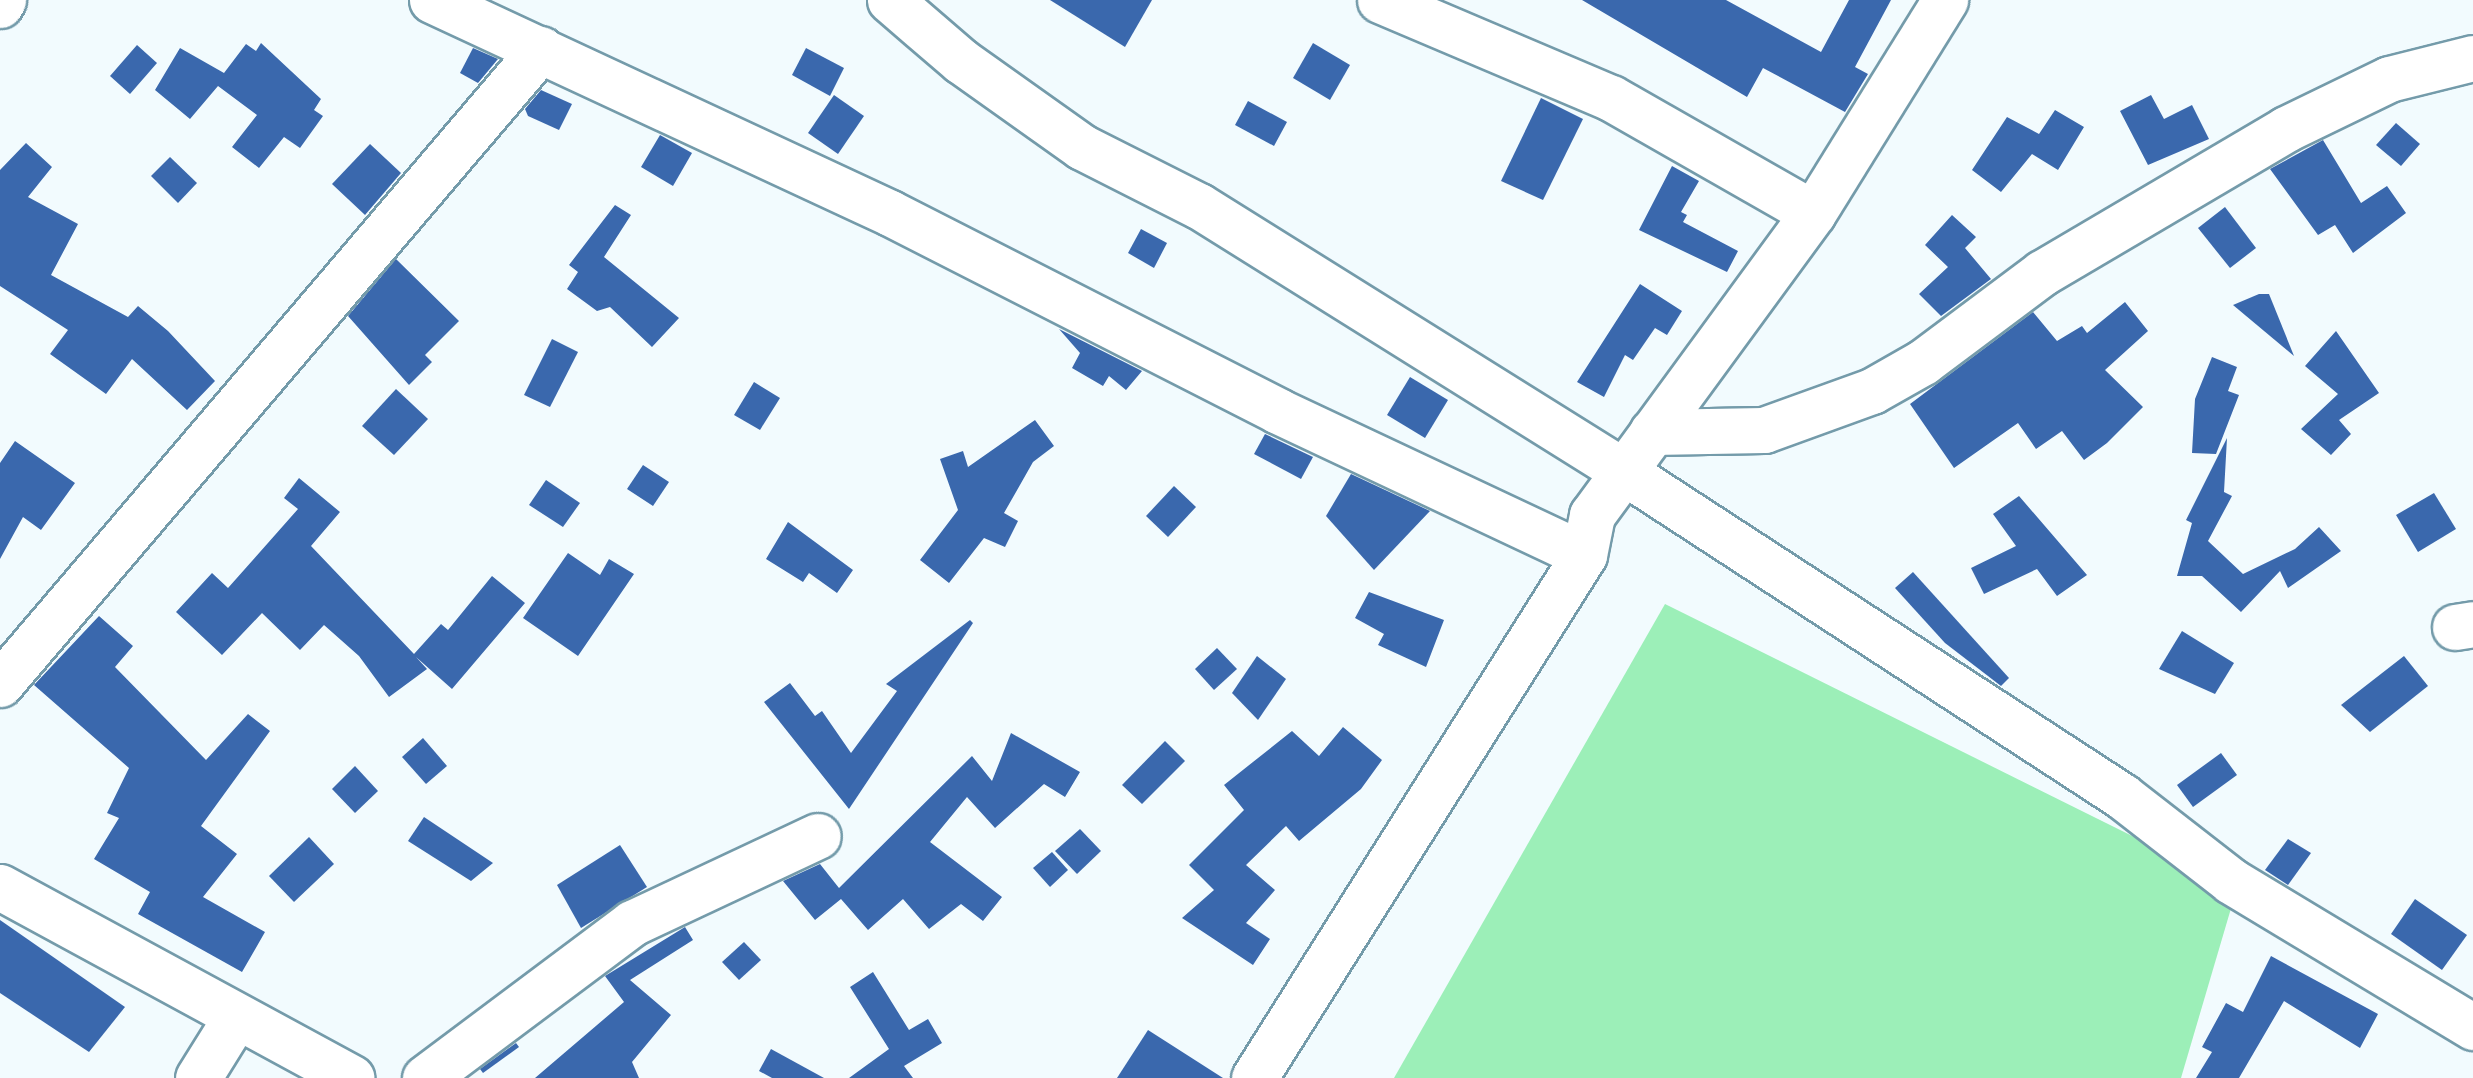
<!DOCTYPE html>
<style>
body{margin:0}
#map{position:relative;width:2473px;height:1078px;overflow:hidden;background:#f2fbfe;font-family:"Alegreya Sans",sans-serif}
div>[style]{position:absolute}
.green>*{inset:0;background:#9cefb8}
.building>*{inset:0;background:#3a68ad}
.roads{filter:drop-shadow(2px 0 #749baa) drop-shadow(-2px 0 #749baa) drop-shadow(0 2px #749baa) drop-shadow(0 -2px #749baa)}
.minor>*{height:45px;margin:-22.5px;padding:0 22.5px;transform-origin:22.5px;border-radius:22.5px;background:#fff}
span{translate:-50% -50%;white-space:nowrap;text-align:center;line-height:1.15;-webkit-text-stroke:10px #fff;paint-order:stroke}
</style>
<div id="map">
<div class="green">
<i style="clip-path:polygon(1665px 604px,2237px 888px,2181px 1078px,1394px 1078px)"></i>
</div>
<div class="building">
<i style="clip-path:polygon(1050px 0,1152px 0,1125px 47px)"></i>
<i style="clip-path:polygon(1582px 0,1726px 0,1821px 52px,1849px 0,1891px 0,1855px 67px,1868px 74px,1845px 112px,1763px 68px,1747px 97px)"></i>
<i style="clip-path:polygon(261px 43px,321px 99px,314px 110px,323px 116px,300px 148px,284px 137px,259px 168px,232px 147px,257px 115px,218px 86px,190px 119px,155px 90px,180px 48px,224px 73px,246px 44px,256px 51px)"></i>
<i style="clip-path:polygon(1313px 43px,1350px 65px,1330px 100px,1293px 78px)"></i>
<i style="clip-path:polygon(137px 45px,157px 63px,130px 94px,110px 76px)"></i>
<i style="clip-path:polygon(473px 48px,498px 59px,478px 83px,460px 73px)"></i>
<i style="clip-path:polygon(806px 48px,844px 68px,830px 96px,792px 75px)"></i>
<i style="clip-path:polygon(541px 90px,572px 104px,559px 130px,528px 116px,525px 109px)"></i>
<i style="clip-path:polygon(834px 95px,864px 116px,838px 154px,808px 133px)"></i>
<i style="clip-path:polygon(2151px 95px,2164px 119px,2192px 105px,2209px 139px,2148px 165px,2120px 111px)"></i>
<i style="clip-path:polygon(1541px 98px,1583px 119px,1543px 200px,1501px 181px)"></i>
<i style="clip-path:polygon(1248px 101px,1287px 122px,1274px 146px,1235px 125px)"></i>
<i style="clip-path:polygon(2055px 110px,2084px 127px,2058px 170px,2032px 154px,2001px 192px,1972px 170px,2007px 117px,2039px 134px)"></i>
<i style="clip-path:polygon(2396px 123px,2420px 144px,2401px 166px,2376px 145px)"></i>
<i style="clip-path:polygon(660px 135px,692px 153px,673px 186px,641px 167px)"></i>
<i style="clip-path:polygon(2323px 140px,2361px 203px,2387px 186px,2406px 213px,2353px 253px,2335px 225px,2318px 235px,2270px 169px)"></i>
<i style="clip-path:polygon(26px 143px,52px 167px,28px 197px,78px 224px,51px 275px,128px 317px,138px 306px,168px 331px,215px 381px,187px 410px,132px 359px,106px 394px,50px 354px,68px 330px,0 286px,0 170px)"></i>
<i style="clip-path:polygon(370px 144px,401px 173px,365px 215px,332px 184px)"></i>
<i style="clip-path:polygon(170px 157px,197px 183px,178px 203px,151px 176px)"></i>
<i style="clip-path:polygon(1672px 166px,1699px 181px,1681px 212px,1687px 215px,1683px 222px,1738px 251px,1727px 272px,1639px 230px)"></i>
<i style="clip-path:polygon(615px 205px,631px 215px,604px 257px,679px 318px,652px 347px,610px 307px,597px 311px,567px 289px,578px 272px,569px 265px)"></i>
<i style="clip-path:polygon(2225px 207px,2256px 248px,2230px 268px,2198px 228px)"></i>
<i style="clip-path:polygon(1952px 215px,1976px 237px,1965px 248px,1991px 279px,1941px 316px,1919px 294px,1948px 267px,1925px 245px)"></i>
<i style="clip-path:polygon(1141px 229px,1167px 243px,1154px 268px,1128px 253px)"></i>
<i style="clip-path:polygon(396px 259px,459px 321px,425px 355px,432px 362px,409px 385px,348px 316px)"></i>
<i style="clip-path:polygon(1640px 284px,1682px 311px,1667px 335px,1655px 328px,1633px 360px,1625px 355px,1604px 397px,1577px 382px)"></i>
<i style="clip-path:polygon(2259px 294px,2269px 294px,2294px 356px,2233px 305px)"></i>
<i style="clip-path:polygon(2125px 302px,2148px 331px,2105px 370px,2143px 407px,2107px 443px,2084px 460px,2062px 431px,2036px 449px,2018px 423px,1954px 468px,1910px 404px,2033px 312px,2057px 341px,2082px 326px,2087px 333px)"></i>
<i style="clip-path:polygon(1059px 329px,1142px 371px,1126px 390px,1109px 376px,1103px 386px,1072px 368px,1080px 353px)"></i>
<i style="clip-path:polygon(2336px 331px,2379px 393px,2339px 420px,2351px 434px,2331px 455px,2301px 429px,2338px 394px,2305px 366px)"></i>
<i style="clip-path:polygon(552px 339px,578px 352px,550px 407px,524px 395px)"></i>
<i style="clip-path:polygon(2212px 357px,2237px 367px,2228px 391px,2239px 395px,2216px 454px,2192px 453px,2195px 399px)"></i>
<i style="clip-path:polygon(1410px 377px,1448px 400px,1425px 438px,1387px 415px)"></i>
<i style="clip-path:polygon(754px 382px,780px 398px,760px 430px,734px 415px)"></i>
<i style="clip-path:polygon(396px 389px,428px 419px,394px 455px,362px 426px)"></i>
<i style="clip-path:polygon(1035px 420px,1054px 446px,1033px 462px,1004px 513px,1018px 521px,1005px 547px,984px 538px,949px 583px,920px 560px,958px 510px,940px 459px,963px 451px,968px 467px)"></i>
<i style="clip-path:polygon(1265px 434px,1313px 457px,1301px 479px,1254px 454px)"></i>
<i style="clip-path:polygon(2227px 438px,2224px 492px,2232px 496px,2208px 541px,2243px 574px,2295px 549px,2319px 527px,2341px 551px,2288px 588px,2280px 571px,2241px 612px,2202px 576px,2177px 576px,2192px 523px,2186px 520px)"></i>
<i style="clip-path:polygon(15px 441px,75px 483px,41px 530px,23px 517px,0 559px,0 463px)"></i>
<i style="clip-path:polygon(643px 465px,669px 482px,653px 506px,627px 489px)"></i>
<i style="clip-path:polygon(1351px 474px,1430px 511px,1374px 570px,1326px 516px)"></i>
<i style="clip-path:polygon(299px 478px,340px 512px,311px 546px,414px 654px,441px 624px,448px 630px,492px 576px,525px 603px,452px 689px,416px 657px,427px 669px,389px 697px,359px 656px,324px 625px,300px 650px,262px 613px,222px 655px,176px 612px,212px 573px,228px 588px,298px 509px,284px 498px)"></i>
<i style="clip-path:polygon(546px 480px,580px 503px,563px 527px,529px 505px)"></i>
<i style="clip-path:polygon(1174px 486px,1196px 507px,1168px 537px,1146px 516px)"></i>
<i style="clip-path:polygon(2434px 493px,2456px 529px,2418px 552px,2396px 515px)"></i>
<i style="clip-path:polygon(2019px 496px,2087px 575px,2057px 596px,2037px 569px,1984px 594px,1971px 568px,2016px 546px,1993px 514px)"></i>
<i style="clip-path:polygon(788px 522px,853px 570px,837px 593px,809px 573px,803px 582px,766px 559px)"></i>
<i style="clip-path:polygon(568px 553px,600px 575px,609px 559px,634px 574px,578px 656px,523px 618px)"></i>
<i style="clip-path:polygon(1913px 572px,2009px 678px,2001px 686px,1945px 643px,1895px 588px)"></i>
<i style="clip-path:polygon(1369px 592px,1444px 620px,1426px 667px,1378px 645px,1384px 634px,1355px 618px)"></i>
<i style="clip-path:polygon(99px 616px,133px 646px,115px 667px,206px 760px,248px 714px,270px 731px,201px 826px,237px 854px,203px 897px,265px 932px,242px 972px,138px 914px,150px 892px,94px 859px,119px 818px,107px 813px,129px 768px,34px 685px)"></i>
<i style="clip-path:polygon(970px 620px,973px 623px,849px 809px,764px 702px,790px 683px,815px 716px,822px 711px,851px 753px,897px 691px,886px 684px)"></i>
<i style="clip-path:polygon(2182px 631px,2234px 663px,2215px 694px,2159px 669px)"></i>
<i style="clip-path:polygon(1217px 648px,1237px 669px,1214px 690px,1195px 669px)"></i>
<i style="clip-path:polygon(1257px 656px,1286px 679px,1258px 720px,1232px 693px)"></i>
<i style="clip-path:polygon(2404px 656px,2428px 686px,2370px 732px,2341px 705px)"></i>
<i style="clip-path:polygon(1343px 727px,1382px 760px,1361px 789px,1299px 841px,1286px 826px,1246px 865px,1275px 890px,1246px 923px,1270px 939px,1253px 965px,1182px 918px,1214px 890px,1189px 865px,1244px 810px,1224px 785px,1292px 731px,1319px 756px)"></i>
<i style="clip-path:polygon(1011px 733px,1080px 772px,1065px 797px,1044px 784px,995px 828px,967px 797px,930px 842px,1002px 897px,983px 921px,961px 904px,929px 929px,903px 899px,868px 930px,841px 899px,815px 920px,783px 881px,820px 864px,839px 888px,972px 756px,992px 781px)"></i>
<i style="clip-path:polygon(423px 738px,447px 766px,426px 784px,402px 757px)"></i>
<i style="clip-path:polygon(1165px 741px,1185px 761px,1142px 804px,1122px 785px)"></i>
<i style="clip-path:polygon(2221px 753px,2237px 775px,2193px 807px,2177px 785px)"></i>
<i style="clip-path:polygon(355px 766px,378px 791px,355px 813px,332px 789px)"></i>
<i style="clip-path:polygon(424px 817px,493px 863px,471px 881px,408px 841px)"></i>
<i style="clip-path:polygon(1080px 829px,1101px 851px,1077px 874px,1055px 851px)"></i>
<i style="clip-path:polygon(309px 837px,334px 864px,294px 902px,269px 876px)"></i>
<i style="clip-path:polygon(2288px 839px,2311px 853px,2288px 885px,2265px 870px)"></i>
<i style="clip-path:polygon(620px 845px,647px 887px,581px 928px,557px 885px)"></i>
<i style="clip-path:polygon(1052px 852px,1068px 870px,1050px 887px,1033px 868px)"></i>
<i style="clip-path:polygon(2415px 899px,2467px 935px,2442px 970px,2391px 934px)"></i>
<i style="clip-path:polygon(0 920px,125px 1007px,89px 1052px,0 993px)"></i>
<i style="clip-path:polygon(685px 927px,693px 940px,630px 980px,671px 1015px,632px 1062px,639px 1078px,535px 1078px,624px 1002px,605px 976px)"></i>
<i style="clip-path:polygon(744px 942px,761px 960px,739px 980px,722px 962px)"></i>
<i style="clip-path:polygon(2271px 956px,2378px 1014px,2360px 1048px,2284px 1001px,2239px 1078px,2196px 1078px,2212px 1052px,2202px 1047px,2226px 1003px,2243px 1012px)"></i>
<i style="clip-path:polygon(873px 972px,909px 1030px,928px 1019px,942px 1043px,904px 1066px,913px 1078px,849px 1078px,889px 1049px,850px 987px)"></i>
<i style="clip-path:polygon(1148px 1030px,1223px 1078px,1117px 1078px)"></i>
<i style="clip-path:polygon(516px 1043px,519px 1047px,483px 1073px,480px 1069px)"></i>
<i style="clip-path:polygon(771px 1049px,824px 1078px,772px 1078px,759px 1071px)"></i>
</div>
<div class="roads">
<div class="minor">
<i style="left:432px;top:0;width:505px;rotate:24.94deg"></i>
<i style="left:890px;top:213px;width:436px;rotate:27deg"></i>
<i style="left:1278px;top:411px;width:338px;rotate:25.2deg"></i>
<i style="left:890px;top:0;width:94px;rotate:40.7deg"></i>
<i style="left:961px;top:61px;width:148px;rotate:35.4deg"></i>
<i style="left:1082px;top:147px;width:131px;rotate:26.8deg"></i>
<i style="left:1199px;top:206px;width:500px;rotate:32.01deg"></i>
<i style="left:1623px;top:471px;width:596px;rotate:33.08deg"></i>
<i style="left:2122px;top:796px;width:138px;rotate:37.9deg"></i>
<i style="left:2231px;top:881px;width:283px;rotate:31.1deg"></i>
<i style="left:1380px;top:0;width:251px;rotate:23deg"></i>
<i style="left:1611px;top:98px;width:232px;rotate:29.7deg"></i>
<i style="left:0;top:5px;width:6px;rotate:-59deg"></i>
<i style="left:1652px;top:432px;width:112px;rotate:-1deg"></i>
<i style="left:1764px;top:430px;width:115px;rotate:-19.9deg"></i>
<i style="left:1872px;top:391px;width:59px;rotate:-29.6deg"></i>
<i style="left:1923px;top:362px;width:149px;rotate:-36.8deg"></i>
<i style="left:2042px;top:273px;width:283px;rotate:-30.5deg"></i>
<i style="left:2286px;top:129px;width:114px;rotate:-25.9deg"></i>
<i style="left:2389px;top:79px;width:87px;rotate:-14deg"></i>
<i style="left:2455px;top:627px;width:18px;rotate:-9deg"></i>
<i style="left:0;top:684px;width:834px;rotate:-49.57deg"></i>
<i style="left:0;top:887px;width:400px;rotate:28.5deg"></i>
<i style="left:198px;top:1078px;width:72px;rotate:-58.1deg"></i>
<i style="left:425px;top:1078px;width:259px;rotate:-36.8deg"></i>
<i style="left:632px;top:923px;width:205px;rotate:-25.1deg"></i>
<i style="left:1254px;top:1078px;width:618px;rotate:-57.75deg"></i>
<i style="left:1584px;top:555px;width:41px;rotate:-78.7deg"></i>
<i style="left:1592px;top:515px;width:374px;rotate:-53.8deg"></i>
<i style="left:1813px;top:213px;width:251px;rotate:-58.2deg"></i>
</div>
</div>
</div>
